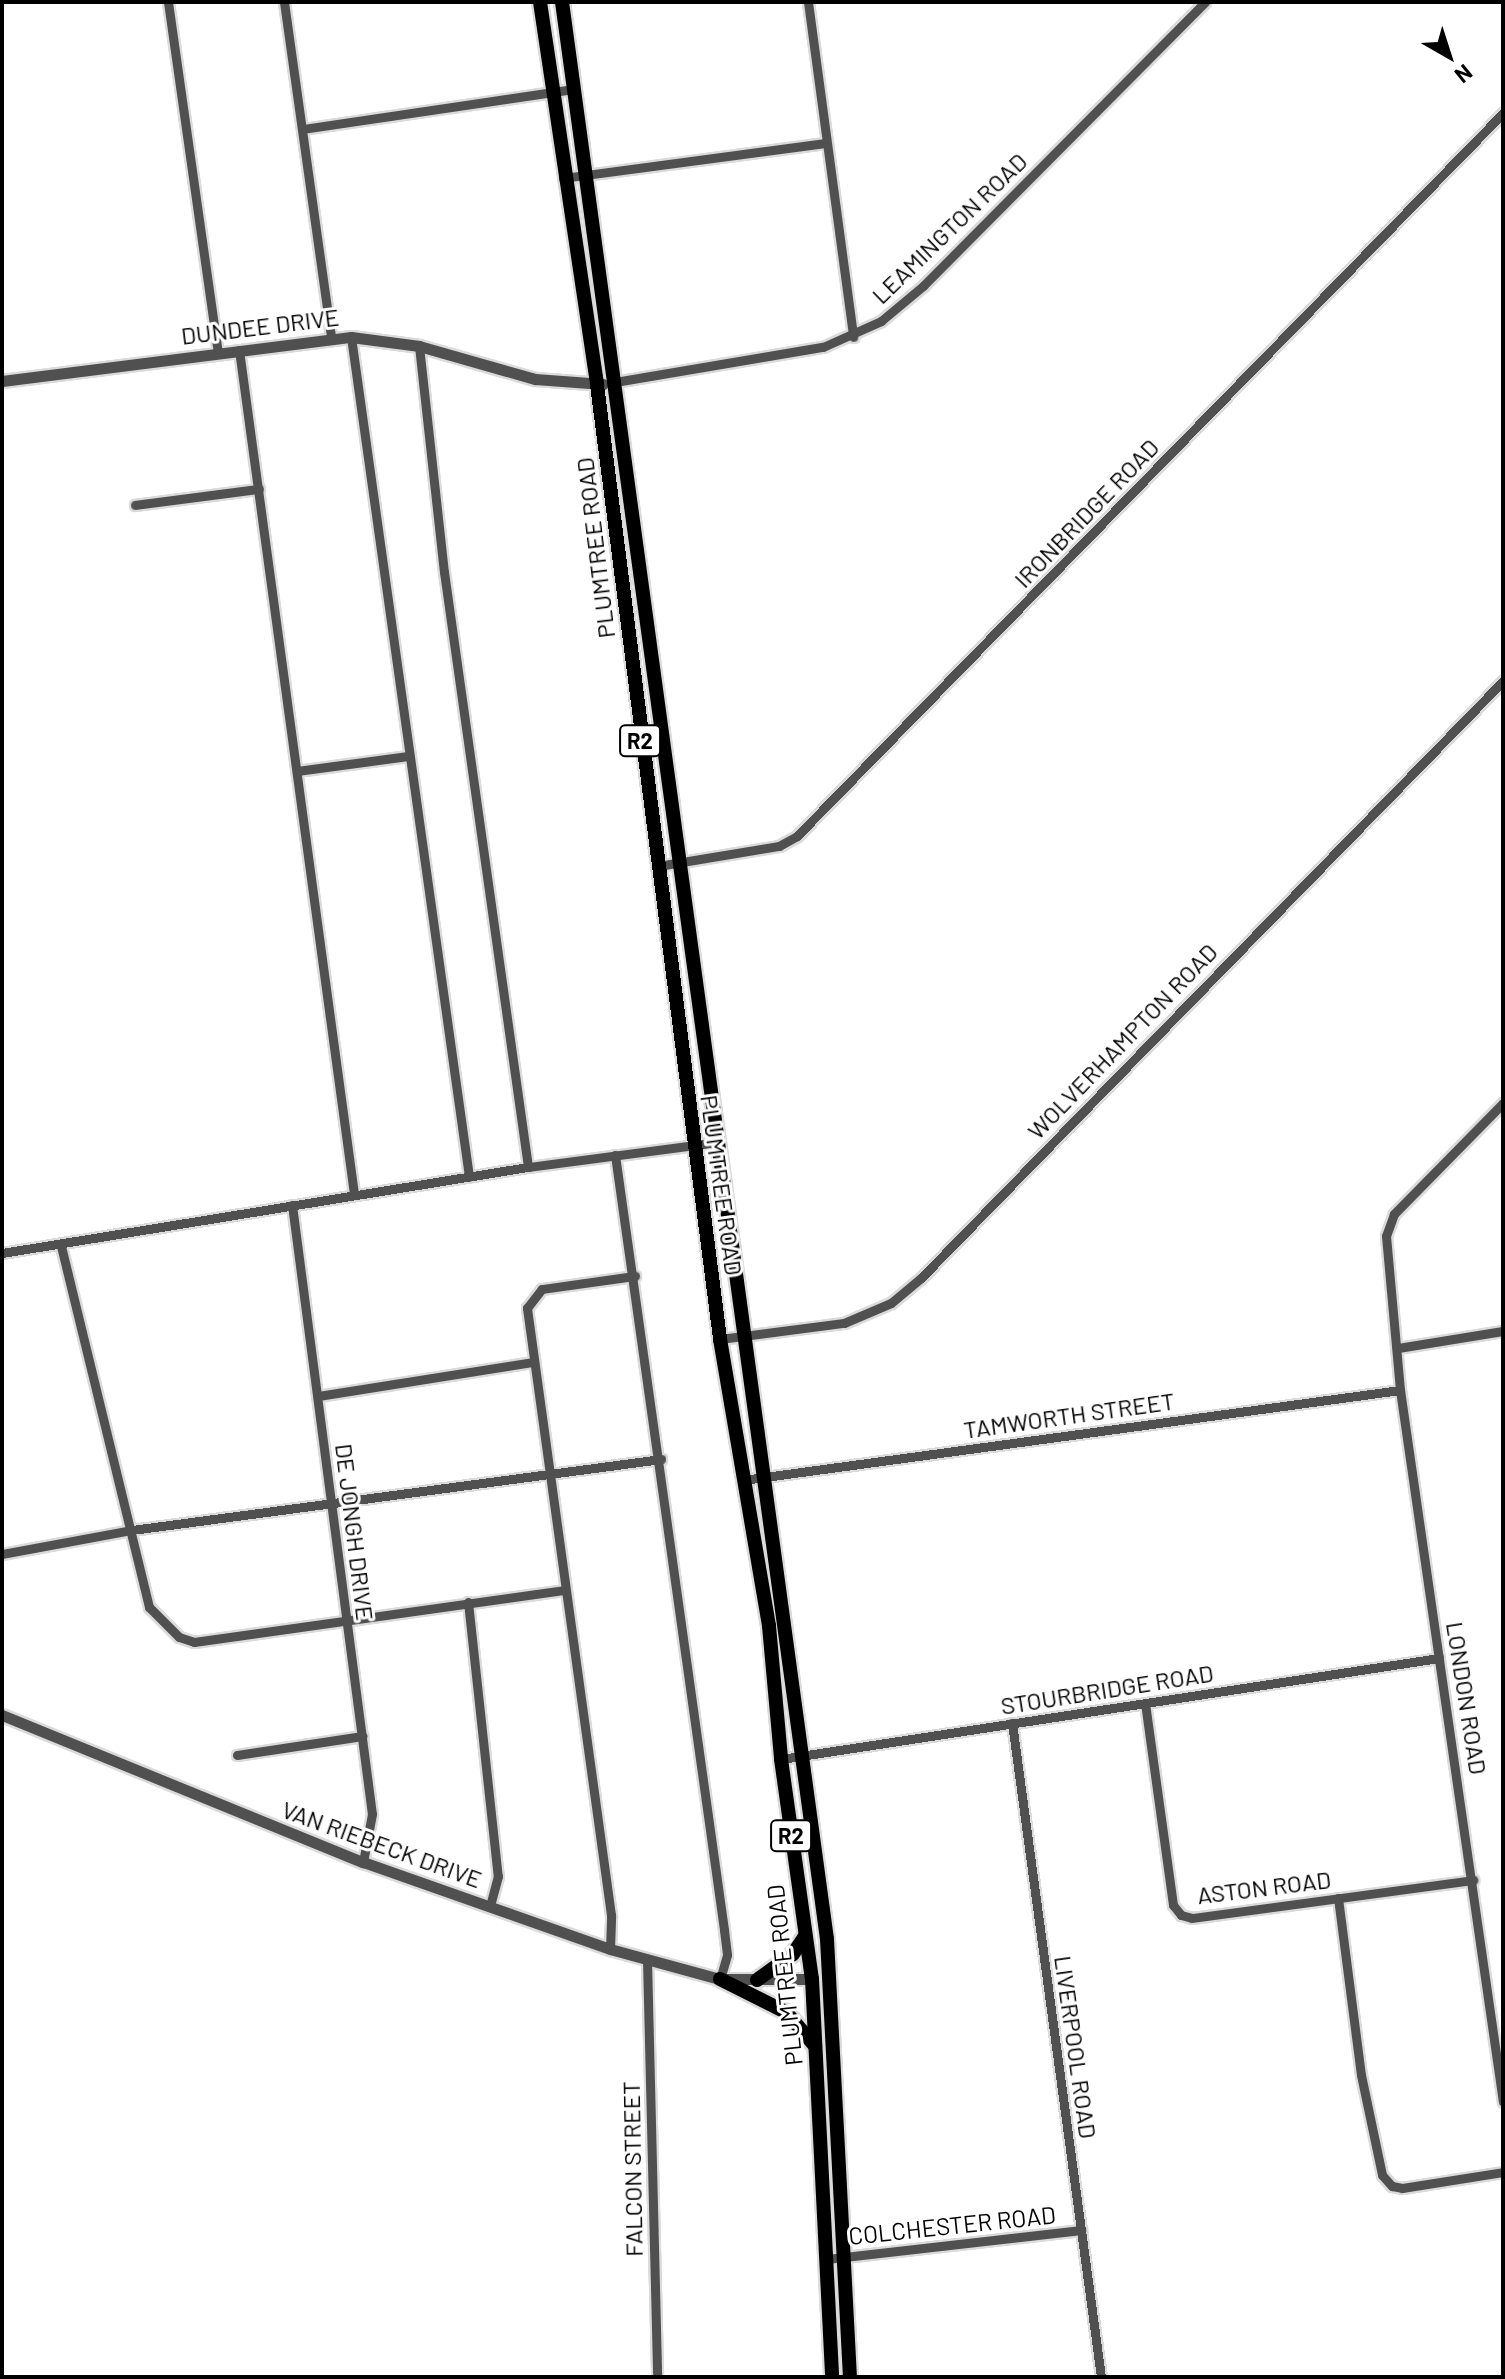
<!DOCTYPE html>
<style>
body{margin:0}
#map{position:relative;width:1505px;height:2379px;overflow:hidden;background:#fff;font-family:Barlow,sans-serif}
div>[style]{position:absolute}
.roads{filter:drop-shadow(2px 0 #dbdbdb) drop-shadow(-2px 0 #dbdbdb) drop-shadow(0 2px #dbdbdb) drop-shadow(0 -2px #dbdbdb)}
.minor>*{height:9px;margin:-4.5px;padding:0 4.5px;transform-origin:4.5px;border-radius:4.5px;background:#505050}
.tertiary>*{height:11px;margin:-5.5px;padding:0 5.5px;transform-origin:5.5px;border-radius:5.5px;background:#505050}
.trunk>*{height:14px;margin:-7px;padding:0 7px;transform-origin:7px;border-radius:7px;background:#000}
span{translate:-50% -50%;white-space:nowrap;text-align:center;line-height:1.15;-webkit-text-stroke:6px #fff;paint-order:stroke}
.shield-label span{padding:2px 6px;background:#fff;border:2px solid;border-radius:6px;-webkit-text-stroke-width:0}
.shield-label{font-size:22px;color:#000;font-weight:700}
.street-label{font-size:24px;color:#000}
.frame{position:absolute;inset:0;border:4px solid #000;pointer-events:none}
.north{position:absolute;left:1409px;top:16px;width:80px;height:80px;-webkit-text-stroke:6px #fff;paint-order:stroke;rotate:141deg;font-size:22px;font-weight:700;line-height:32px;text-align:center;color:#000}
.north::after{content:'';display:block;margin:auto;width:28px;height:36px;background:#000;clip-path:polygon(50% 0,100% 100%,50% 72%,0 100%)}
</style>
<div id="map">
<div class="roads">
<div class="minor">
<i style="left:168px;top:2px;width:354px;rotate:81.9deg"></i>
<i style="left:284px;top:2px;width:338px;rotate:82deg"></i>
<i style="left:808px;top:2px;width:338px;rotate:82.3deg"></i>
<i style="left:303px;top:129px;width:274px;rotate:-8.4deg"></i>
<i style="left:563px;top:178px;width:264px;rotate:-7.6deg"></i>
<i style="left:351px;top:337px;width:848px;rotate:82deg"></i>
<i style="left:419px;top:346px;width:227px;rotate:83.7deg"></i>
<i style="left:444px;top:572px;width:601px;rotate:81.96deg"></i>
<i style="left:239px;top:350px;width:852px;rotate:82.24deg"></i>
<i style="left:615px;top:382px;width:211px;rotate:-9.6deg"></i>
<i style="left:823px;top:347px;width:64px;rotate:-24.1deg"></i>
<i style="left:881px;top:321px;width:55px;rotate:-39.8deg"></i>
<i style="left:923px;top:286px;width:400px;rotate:-45.2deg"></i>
<i style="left:135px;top:505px;width:125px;rotate:-7.4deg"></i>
<i style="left:297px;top:771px;width:112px;rotate:-7.7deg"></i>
<i style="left:658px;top:866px;width:123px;rotate:-9.4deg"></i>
<i style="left:779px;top:846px;width:21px;rotate:-29deg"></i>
<i style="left:797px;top:836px;width:1011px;rotate:-45.68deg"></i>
<i style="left:1503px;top:1103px;width:156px;rotate:134.5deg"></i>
<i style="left:1394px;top:1214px;width:23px;rotate:110deg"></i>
<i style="left:1386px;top:1236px;width:155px;rotate:84.8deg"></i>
<i style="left:1400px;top:1390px;width:719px;rotate:81.77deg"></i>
<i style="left:615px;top:1155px;width:783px;rotate:81.99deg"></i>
<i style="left:724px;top:1930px;width:25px;rotate:83deg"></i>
<i style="left:727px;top:1955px;width:25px;rotate:106deg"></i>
<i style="left:292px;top:1205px;width:614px;rotate:82.52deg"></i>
<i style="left:372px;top:1814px;width:49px;rotate:100.6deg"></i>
<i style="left:61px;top:1246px;width:372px;rotate:76.3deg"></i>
<i style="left:149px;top:1607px;width:42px;rotate:45deg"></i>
<i style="left:179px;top:1637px;width:16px;rotate:18deg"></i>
<i style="left:194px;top:1642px;width:373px;rotate:-8deg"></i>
<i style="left:2px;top:1253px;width:533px;rotate:-9.29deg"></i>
<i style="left:528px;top:1167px;width:191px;rotate:-7.5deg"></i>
<i style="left:720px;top:1339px;width:125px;rotate:-7.4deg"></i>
<i style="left:844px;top:1323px;width:51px;rotate:-23.1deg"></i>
<i style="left:891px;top:1303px;width:39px;rotate:-40deg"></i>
<i style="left:921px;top:1278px;width:834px;rotate:-45.73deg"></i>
<i style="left:1398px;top:1348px;width:106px;rotate:-9.2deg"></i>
<i style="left:318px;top:1396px;width:217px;rotate:-9deg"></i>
<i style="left:743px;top:1480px;width:663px;rotate:-7.8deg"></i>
<i style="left:2px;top:1554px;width:132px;rotate:-10.5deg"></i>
<i style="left:132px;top:1530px;width:534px;rotate:-7.64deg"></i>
<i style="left:468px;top:1602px;width:276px;rotate:83.8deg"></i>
<i style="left:498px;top:1876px;width:31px;rotate:105deg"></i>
<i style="left:1145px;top:1703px;width:204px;rotate:82.1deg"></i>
<i style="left:1173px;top:1905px;width:13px;rotate:51deg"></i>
<i style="left:1181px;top:1915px;width:11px;rotate:15deg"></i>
<i style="left:1192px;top:1918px;width:284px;rotate:-7.7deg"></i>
<i style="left:1012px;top:1723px;width:660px;rotate:82.25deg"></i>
<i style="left:237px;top:1755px;width:127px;rotate:-8.6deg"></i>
<i style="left:781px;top:1759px;width:666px;rotate:-8.73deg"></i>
<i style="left:1338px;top:1898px;width:178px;rotate:82.6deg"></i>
<i style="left:1361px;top:2075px;width:102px;rotate:78.1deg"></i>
<i style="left:1382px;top:2175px;width:15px;rotate:48deg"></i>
<i style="left:1392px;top:2186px;width:10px;rotate:11deg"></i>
<i style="left:1402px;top:2188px;width:102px;rotate:-9deg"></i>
<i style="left:610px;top:1949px;width:34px;rotate:-88deg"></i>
<i style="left:611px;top:1915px;width:613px;rotate:-97.88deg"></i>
<i style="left:527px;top:1308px;width:24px;rotate:-52deg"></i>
<i style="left:542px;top:1289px;width:94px;rotate:-8deg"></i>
<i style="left:647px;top:1960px;width:417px;rotate:88.6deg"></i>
<i style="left:827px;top:2259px;width:256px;rotate:-6.5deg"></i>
</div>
<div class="tertiary">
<i style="left:2px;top:381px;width:352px;rotate:-7.2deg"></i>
<i style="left:351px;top:337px;width:69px;rotate:7.5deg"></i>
<i style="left:419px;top:346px;width:121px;rotate:15.9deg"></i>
<i style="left:535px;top:379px;width:68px;rotate:4.2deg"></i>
<i style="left:2px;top:1715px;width:390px;rotate:22.2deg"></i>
<i style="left:363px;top:1862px;width:262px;rotate:19.4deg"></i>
<i style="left:610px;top:1949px;width:114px;rotate:15.3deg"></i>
<i style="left:720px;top:1979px;width:92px"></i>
</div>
<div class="trunk">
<i style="left:540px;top:2px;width:387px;rotate:81.5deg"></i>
<i style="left:597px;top:385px;width:962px;rotate:82.65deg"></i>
<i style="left:720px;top:1339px;width:291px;rotate:80.3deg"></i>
<i style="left:769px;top:1626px;width:134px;rotate:84.8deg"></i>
<i style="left:781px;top:1759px;width:222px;rotate:82deg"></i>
<i style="left:812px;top:1979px;width:399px;rotate:87.1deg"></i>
<i style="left:562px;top:2px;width:1955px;rotate:82.21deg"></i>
<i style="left:827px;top:1939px;width:439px;rotate:87deg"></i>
<i style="left:720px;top:1979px;width:74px;rotate:26.6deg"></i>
<i style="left:786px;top:2012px;width:45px;rotate:49.5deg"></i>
<i style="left:757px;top:1980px;width:44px;rotate:-35.8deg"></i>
<i style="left:793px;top:1954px;width:22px;rotate:-56deg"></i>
</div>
</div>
<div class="shield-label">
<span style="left:640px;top:741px">R2</span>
<span style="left:791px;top:1836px">R2</span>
</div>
<div class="street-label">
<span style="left:949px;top:228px;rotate:-44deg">LEAMINGTON ROAD</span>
<span style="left:260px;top:326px;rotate:-7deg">DUNDEE DRIVE</span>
<span style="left:1086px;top:513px;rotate:-46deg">IRONBRIDGE ROAD</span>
<span style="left:595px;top:548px;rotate:-97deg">PLUMTREE ROAD</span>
<span style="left:1122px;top:1041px;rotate:-46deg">WOLVERHAMPTON ROAD</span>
<span style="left:722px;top:1185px;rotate:82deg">PLUMTREE ROAD</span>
<span style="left:1069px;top:1415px;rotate:-8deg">TAMWORTH STREET</span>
<span style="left:355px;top:1532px;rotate:83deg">DE JONGH DRIVE</span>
<span style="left:1107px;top:1689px;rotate:-9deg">STOURBRIDGE ROAD</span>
<span style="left:1467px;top:1698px;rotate:81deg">LONDON ROAD</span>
<span style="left:382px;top:1844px;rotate:20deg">VAN RIEBECK DRIVE</span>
<span style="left:1264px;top:1887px;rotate:-7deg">ASTON ROAD</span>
<span style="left:784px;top:1975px;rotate:-96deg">PLUMTREE ROAD</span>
<span style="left:1076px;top:2047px;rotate:82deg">LIVERPOOL ROAD</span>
<span style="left:632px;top:2169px;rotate:-91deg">FALCON STREET</span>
<span style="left:952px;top:2225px;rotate:-6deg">COLCHESTER ROAD</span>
</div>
<div class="frame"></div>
<div class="north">N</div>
</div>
